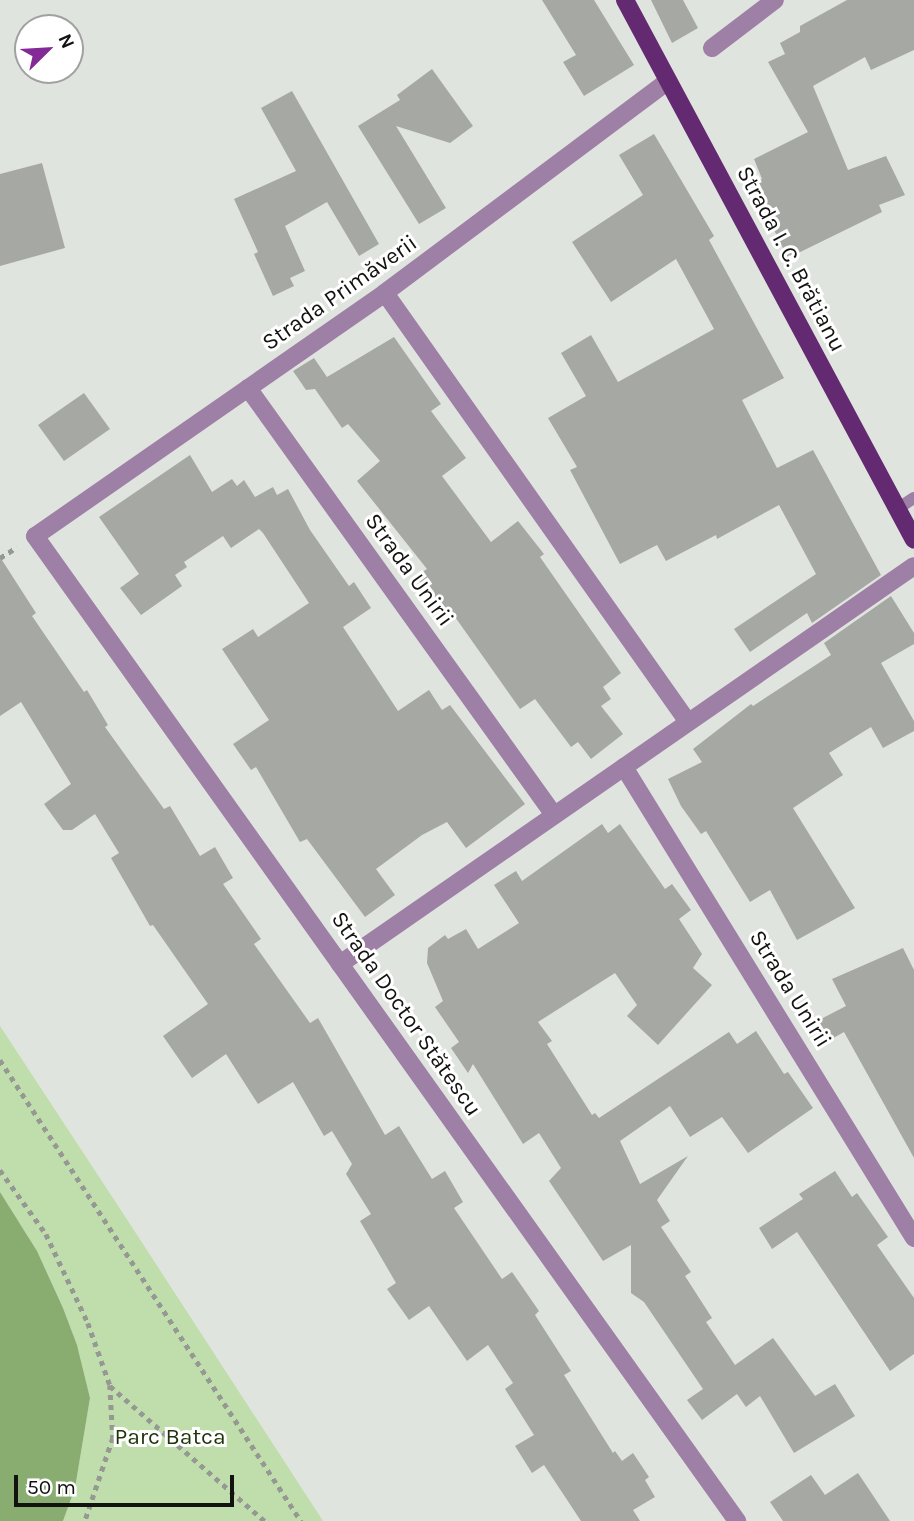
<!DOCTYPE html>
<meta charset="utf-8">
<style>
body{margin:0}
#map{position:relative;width:914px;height:1521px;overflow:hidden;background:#e0e4de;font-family:Karla,sans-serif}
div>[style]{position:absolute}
.green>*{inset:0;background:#c0ddac}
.water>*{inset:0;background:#89ac70}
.building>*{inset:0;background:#a6a9a3}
.path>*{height:4.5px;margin-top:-2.25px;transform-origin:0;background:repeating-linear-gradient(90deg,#969894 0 5px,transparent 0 10px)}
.service>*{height:12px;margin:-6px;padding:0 6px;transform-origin:6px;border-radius:6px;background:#9e7fa6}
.minor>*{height:18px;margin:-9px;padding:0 9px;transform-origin:9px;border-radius:9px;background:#9e7fa6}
.primary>*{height:18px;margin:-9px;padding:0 9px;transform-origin:9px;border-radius:9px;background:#632971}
span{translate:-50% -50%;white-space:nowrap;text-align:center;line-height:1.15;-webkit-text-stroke:6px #fff;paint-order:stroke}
.street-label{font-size:23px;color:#121311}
.park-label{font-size:23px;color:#1e3408}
.north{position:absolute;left:14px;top:14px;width:70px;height:70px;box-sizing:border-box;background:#fff;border:2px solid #a0a1a0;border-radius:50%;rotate:66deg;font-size:19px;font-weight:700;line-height:28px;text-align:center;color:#121311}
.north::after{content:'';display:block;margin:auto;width:24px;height:32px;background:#832a97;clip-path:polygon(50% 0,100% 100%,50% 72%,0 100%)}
.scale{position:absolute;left:14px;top:1475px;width:220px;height:32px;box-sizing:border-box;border:4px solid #121311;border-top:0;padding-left:9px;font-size:21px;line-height:24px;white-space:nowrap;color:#121311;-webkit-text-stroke:5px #fff;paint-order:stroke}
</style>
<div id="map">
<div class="green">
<i style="clip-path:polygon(0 1026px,128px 1221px,323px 1521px,63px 1521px,75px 1488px,90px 1398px,77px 1345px,63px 1308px,37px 1251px,0 1192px)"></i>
</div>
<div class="water">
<i style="clip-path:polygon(0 1192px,37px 1251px,63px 1308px,77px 1345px,90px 1398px,75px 1488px,63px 1521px,0 1521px)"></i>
</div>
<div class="building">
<i style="clip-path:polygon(542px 0,594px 0,634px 65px,584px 96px,563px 62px,576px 55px)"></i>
<i style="clip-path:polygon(651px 0,683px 0,698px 28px,672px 43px)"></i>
<i style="clip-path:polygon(847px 0,914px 0,914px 50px,871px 70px,865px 57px,813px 86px,848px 170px,886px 156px,905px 195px,879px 205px,882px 212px,788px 258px,751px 184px,762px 179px,754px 159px,808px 132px,768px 62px,785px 54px,780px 43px,800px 32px,800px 26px)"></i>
<i style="clip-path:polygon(432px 69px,473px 126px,450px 143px,396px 126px,446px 208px,419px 224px,358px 126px,400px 100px,397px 95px)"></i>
<i style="clip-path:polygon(292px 91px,379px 244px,359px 256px,327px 202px,285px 226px,305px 271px,290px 278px,294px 286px,273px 296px,254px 254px,258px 252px,234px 199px,296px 171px,261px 108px)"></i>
<i style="clip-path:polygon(654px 134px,714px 236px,709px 240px,784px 378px,742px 400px,777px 468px,813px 450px,881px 575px,812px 623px,807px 613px,750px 652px,734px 629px,816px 574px,779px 505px,717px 539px,716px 535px,666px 561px,657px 545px,620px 564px,570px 470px,577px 467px,548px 418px,586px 396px,561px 353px,591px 335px,618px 382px,714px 329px,676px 259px,611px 302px,572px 242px,643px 195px,619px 155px)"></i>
<i style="clip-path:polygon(42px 163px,65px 248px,0 266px,0 174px)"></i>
<i style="clip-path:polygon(394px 337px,441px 404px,431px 411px,466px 458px,442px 476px,491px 542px,518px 521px,544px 554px,540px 557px,621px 673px,603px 687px,611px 699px,601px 706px,623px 734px,591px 759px,578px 742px,571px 747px,535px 699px,520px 709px,448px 607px,440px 612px,416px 576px,427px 569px,357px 481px,380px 461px,348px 424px,342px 428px,315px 389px,306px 390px,293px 371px,314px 358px,327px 377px)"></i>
<i style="clip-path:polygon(84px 393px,110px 429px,64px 461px,38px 425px)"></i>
<i style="clip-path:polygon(190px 455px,212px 492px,232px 479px,237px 486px,244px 480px,255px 497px,273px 487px,277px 495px,288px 489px,310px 530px,349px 586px,354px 582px,371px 608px,343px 627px,398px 711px,429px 690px,442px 710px,450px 705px,525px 804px,466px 848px,447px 822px,422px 835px,376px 869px,395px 895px,365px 917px,307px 839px,300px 842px,256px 767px,251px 770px,233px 744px,269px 720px,222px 649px,253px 629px,258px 637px,309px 603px,263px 533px,259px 529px,231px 548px,223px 536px,184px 562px,187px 567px,175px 575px,182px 586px,141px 615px,120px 588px,139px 574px,99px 517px)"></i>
<i style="clip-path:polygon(0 557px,36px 613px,32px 616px,84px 692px,87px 690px,108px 725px,105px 727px,164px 809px,170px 806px,200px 856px,215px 847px,233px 878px,223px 884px,261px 939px,254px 944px,310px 1023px,318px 1018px,385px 1135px,399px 1126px,432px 1179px,445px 1171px,463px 1202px,454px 1208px,502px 1279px,512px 1272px,539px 1311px,535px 1315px,571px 1371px,564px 1375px,613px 1453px,615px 1451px,622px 1461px,633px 1453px,649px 1477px,645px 1480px,655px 1497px,633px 1510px,640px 1521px,581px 1521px,544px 1465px,532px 1473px,515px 1446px,534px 1435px,505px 1389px,513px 1383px,488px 1345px,467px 1361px,429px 1306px,409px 1320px,387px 1289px,396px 1283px,360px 1221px,371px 1214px,346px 1174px,352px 1164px,332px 1131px,324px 1136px,293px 1082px,258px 1104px,226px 1054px,192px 1078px,163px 1036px,208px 1004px,153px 925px,150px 926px,111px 858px,119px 853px,95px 814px,72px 830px,63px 830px,44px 804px,71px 784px,21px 702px,0 716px)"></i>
<i style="clip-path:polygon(891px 596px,914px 633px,914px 644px,881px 663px,914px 721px,914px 731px,883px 748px,871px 727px,829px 753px,843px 775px,793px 808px,855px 908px,797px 940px,770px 890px,750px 902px,706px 831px,701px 834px,681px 806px,668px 779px,702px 762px,693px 749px,751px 704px,753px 706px,831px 655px,824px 643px)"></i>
<i style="clip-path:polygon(602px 824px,608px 833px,620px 824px,665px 889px,672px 884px,691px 910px,679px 919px,702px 954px,693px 968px,712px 985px,658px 1045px,627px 1016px,637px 1005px,615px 973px,538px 1022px,552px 1041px,547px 1044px,592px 1115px,595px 1113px,599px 1118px,729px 1032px,737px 1044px,756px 1031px,784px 1074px,788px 1072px,813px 1108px,748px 1153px,722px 1117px,690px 1137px,670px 1106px,620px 1141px,640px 1184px,688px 1156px,657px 1200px,670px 1221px,661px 1227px,691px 1272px,685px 1276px,712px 1318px,706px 1322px,735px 1365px,773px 1338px,815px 1396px,835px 1384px,855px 1416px,794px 1453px,760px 1396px,746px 1407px,737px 1394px,702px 1420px,687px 1400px,703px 1389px,644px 1302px,631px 1293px,631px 1245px,603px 1261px,549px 1181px,561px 1168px,539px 1133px,523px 1144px,473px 1064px,468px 1073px,451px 1048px,459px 1042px,435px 1007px,443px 1001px,427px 963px,428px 948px,445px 935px,448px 939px,466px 929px,478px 949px,519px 923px,494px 885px,516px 871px,522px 881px)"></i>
<i style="clip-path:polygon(903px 948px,914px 970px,914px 1158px,844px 1032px,828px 1041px,817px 1021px,846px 1006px,832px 979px)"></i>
<i style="clip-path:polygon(835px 1171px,852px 1197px,857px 1193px,888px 1237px,877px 1245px,914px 1298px,914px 1354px,890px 1371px,797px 1232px,772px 1249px,759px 1228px,803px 1199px,799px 1194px)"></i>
<i style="clip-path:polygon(858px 1473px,890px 1521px,783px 1521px,770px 1502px,811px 1475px,825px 1495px)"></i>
</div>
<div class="path">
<i style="left:0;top:558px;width:20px;rotate:-33deg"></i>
<i style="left:0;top:1060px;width:551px;rotate:56.86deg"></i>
<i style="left:0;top:1170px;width:79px;rotate:54.3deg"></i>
<i style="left:46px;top:1234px;width:98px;rotate:64.7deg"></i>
<i style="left:88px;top:1323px;width:66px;rotate:70.5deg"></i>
<i style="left:110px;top:1385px;width:53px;rotate:86.8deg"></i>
<i style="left:113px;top:1438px;width:88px;rotate:108.6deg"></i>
<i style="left:110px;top:1386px;width:206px;rotate:41.1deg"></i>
</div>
<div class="service">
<i style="left:897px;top:509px;width:20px;rotate:-33deg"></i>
</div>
<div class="minor">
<i style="left:712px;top:48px;width:79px;rotate:-37.3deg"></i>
<i style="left:668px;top:81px;width:354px;rotate:143.2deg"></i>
<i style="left:385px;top:293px;width:426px;rotate:145.2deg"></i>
<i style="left:35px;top:536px;width:1210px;rotate:54.52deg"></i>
<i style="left:385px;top:293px;width:525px;rotate:54.77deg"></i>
<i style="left:248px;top:388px;width:525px;rotate:54.37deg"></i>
<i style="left:624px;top:767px;width:553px;rotate:58.38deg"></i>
<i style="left:340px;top:964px;width:698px;rotate:-34.74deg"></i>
</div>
<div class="primary">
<i style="left:625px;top:0;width:612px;rotate:61.84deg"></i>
</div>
<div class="street-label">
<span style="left:791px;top:259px;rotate:62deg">Strada I. C. Brătianu</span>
<span style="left:340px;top:293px;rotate:-35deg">Strada Primăverii</span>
<span style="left:409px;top:570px;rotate:54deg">Strada Unirii</span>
<span style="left:790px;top:989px;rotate:58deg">Strada Unirii</span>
<span style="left:406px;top:1014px;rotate:55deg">Strada Doctor Stătescu</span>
</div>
<div class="park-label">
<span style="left:170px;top:1437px">Parc Batca</span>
</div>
<div class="north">N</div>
<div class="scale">50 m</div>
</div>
